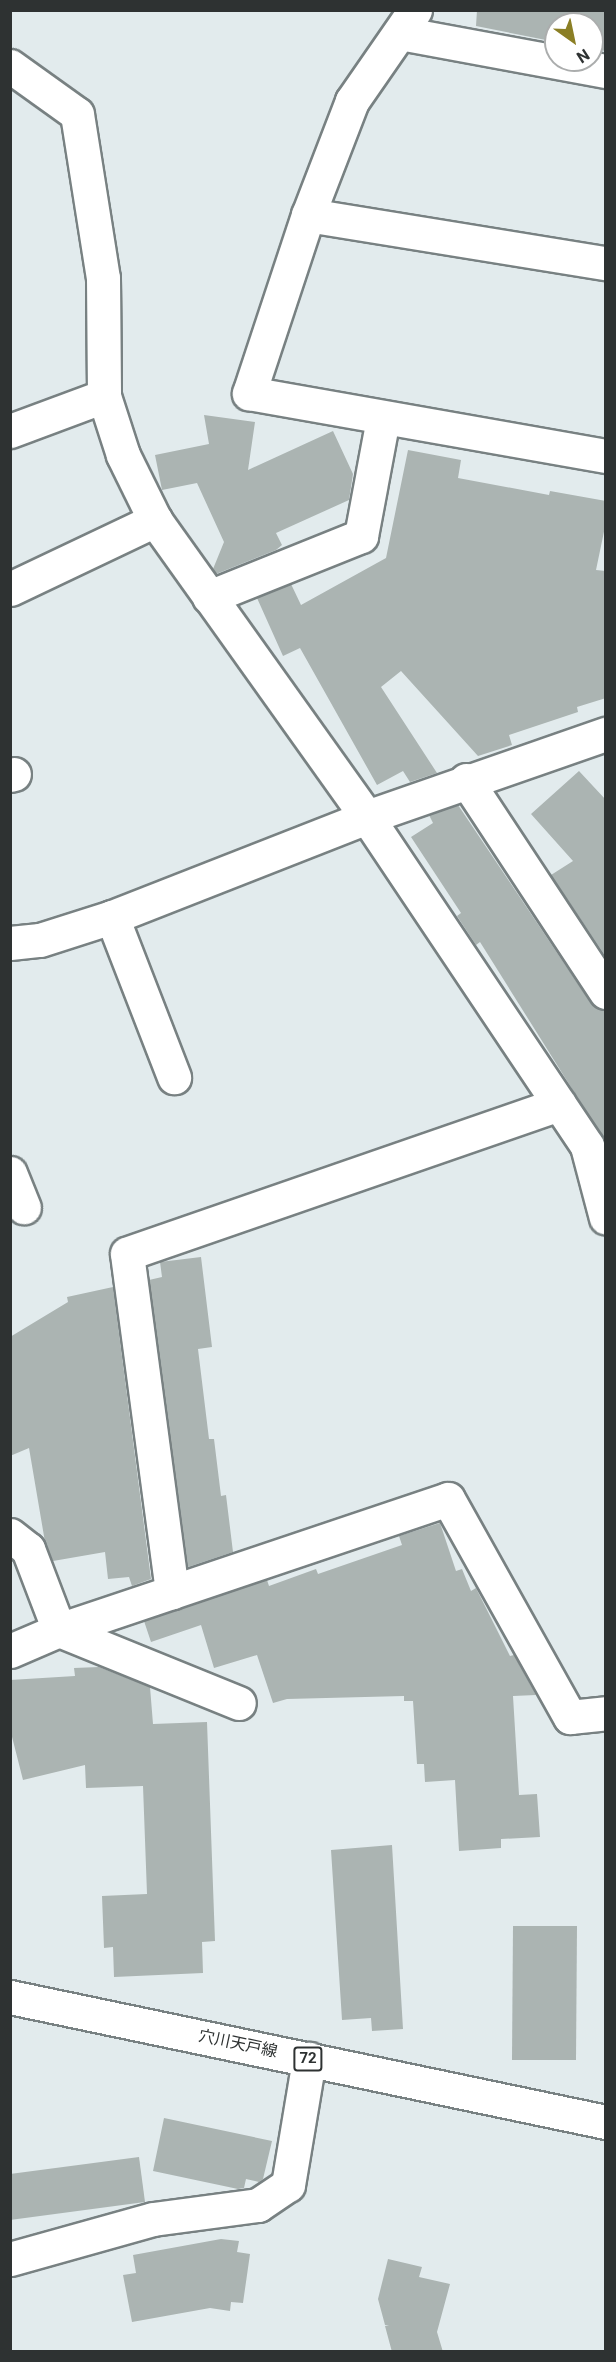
<!DOCTYPE html>
<meta charset="utf-8">
<style>
body{margin:0}
#map{position:relative;width:616px;height:2362px;overflow:hidden;background:#e2ebed;font-family:Roboto,"Noto Sans JP",sans-serif}
div>[style]{position:absolute}
.building>*{inset:0;background:#abb4b2}
.roads{filter:drop-shadow(2px 0 #788182) drop-shadow(-2px 0 #788182) drop-shadow(0 2px #788182) drop-shadow(0 -2px #788182)}
.minor>*{height:33px;margin:-16.5px;padding:0 16.5px;transform-origin:16.5px;border-radius:16.5px;background:#fff}
.major>*{height:33px;margin:-16.5px;padding:0 16.5px;transform-origin:16.5px;border-radius:16.5px;background:#fff}
span{translate:-50% -50%;white-space:nowrap;text-align:center;line-height:1.15;-webkit-text-stroke:4.5px #fff;paint-order:stroke}
.shield-label span{padding:2px 4px;background:#fff;border:2px solid;border-radius:4px;-webkit-text-stroke-width:0}
.shield-label{font-size:15px;color:#2e3232;font-weight:700}
.street-label{font-size:16px;color:#2e3232}
.frame{position:absolute;inset:0;border:12px solid #2e3232;pointer-events:none}
.north{position:absolute;left:544px;top:12px;width:60px;height:60px;box-sizing:border-box;background:#fff;border:2px solid #abadad;border-radius:50%;rotate:147deg;font-size:16px;font-weight:700;line-height:24px;text-align:center;color:#2e3232}
.north::after{content:'';display:block;margin:auto;width:21px;height:27px;background:#8b7f25;clip-path:polygon(50% 0,100% 100%,50% 72%,0 100%)}
</style>
<div id="map">
<div class="building">
<i style="clip-path:polygon(477px 10px,606px 10px,606px 51px,592px 49px,592px 24px,556px 24px,556px 42px,476px 26px)"></i>
<i style="clip-path:polygon(204px 415px,255px 422px,248px 470px,333px 431px,353px 474px,349px 500px,276px 533px,282px 545px,276px 550px,216px 574px,213px 569px,224px 542px,197px 483px,162px 490px,155px 455px,209px 444px)"></i>
<i style="clip-path:polygon(408px 450px,461px 460px,458px 478px,549px 495px,550px 491px,606px 501px,606px 522px,596px 570px,606px 571px,606px 698px,577px 707px,578px 712px,509px 735px,512px 745px,478px 756px,401px 671px,381px 687px,437px 773px,410px 782px,403px 771px,377px 785px,300px 648px,283px 656px,257px 598px,291px 584px,301px 605px,386px 558px)"></i>
<i style="clip-path:polygon(579px 771px,606px 800px,606px 957px,551px 875px,573px 861px,531px 814px)"></i>
<i style="clip-path:polygon(458px 805px,590px 1002px,597px 1008px,606px 1010px,606px 1143px,480px 942px,476px 945px,457px 916px,461px 913px,411px 837px,433px 823px,429px 815px)"></i>
<i style="clip-path:polygon(201px 1257px,212px 1347px,198px 1349px,209px 1439px,214px 1439px,221px 1496px,226px 1495px,233px 1552px,188px 1567px,149px 1280px,162px 1277px,160px 1262px)"></i>
<i style="clip-path:polygon(113px 1287px,151px 1579px,132px 1586px,129px 1577px,108px 1579px,105px 1552px,53px 1561px,45px 1542px,29px 1448px,10px 1456px,10px 1337px,68px 1302px,67px 1297px)"></i>
<i style="clip-path:polygon(440px 1523px,456px 1571px,462px 1569px,471px 1591px,476px 1588px,510px 1656px,514px 1655px,536px 1695px,513px 1696px,519px 1795px,537px 1794px,540px 1837px,501px 1839px,501px 1848px,459px 1851px,455px 1780px,425px 1782px,424px 1764px,417px 1764px,413px 1701px,404px 1701px,404px 1696px,287px 1699px,273px 1703px,257px 1655px,214px 1668px,201px 1625px,151px 1642px,144px 1621px,267px 1580px,269px 1586px,316px 1569px,318px 1574px,402px 1545px,399px 1536px)"></i>
<i style="clip-path:polygon(99px 1667px,150px 1687px,153px 1724px,207px 1722px,215px 1941px,202px 1942px,203px 1973px,114px 1977px,113px 1947px,104px 1948px,102px 1896px,147px 1894px,143px 1786px,86px 1788px,85px 1765px,23px 1780px,10px 1729px,10px 1680px,75px 1676px,74px 1668px)"></i>
<i style="clip-path:polygon(392px 1845px,403px 2029px,372px 2031px,371px 2018px,342px 2020px,331px 1850px)"></i>
<i style="clip-path:polygon(513px 1926px,577px 1926px,576px 2060px,512px 2060px)"></i>
<i style="clip-path:polygon(164px 2118px,272px 2141px,263px 2179px,259px 2182px,246px 2179px,244px 2188px,238px 2189px,153px 2171px)"></i>
<i style="clip-path:polygon(139px 2157px,145px 2202px,10px 2220px,10px 2174px)"></i>
<i style="clip-path:polygon(221px 2239px,239px 2241px,237px 2252px,250px 2254px,243px 2303px,231px 2302px,230px 2311px,210px 2308px,132px 2322px,123px 2275px,136px 2273px,133px 2255px)"></i>
<i style="clip-path:polygon(388px 2259px,422px 2267px,419px 2277px,450px 2284px,437px 2332px,443px 2352px,392px 2352px,385px 2326px,389px 2325px,385px 2325px,378px 2299px)"></i>
</div>
<div class="roads">
<div class="minor">
<i style="left:415px;top:10px;width:111px;rotate:124.7deg"></i>
<i style="left:352px;top:101px;width:122px;rotate:111.1deg"></i>
<i style="left:308px;top:215px;width:188px;rotate:108.3deg"></i>
<i style="left:249px;top:393px;width:363px;rotate:10deg"></i>
<i style="left:400px;top:33px;width:209px;rotate:10.5deg"></i>
<i style="left:10px;top:66px;width:82px;rotate:35.6deg"></i>
<i style="left:77px;top:114px;width:166px;rotate:81deg"></i>
<i style="left:103px;top:278px;width:118px;rotate:89.5deg"></i>
<i style="left:104px;top:396px;width:62px;rotate:72.1deg"></i>
<i style="left:123px;top:455px;width:72px;rotate:63.8deg"></i>
<i style="left:155px;top:520px;width:365px;rotate:54.5deg"></i>
<i style="left:367px;top:817px;width:396px;rotate:56.2deg"></i>
<i style="left:587px;top:1146px;width:74px;rotate:75.2deg"></i>
<i style="left:308px;top:215px;width:302px;rotate:9.2deg"></i>
<i style="left:10px;top:431px;width:100px;rotate:-20.4deg"></i>
<i style="left:10px;top:589px;width:161px;rotate:-25.4deg"></i>
<i style="left:209px;top:597px;width:164px;rotate:-21.9deg"></i>
<i style="left:361px;top:536px;width:120px;rotate:-79.4deg"></i>
<i style="left:10px;top:775px;width:4px;rotate:-14deg"></i>
<i style="left:466px;top:780px;width:254px;rotate:56.6deg"></i>
<i style="left:112px;top:917px;width:172px;rotate:68.8deg"></i>
<i style="left:10px;top:943px;width:30px;rotate:-6deg"></i>
<i style="left:40px;top:940px;width:76px;rotate:-17.7deg"></i>
<i style="left:112px;top:917px;width:274px;rotate:-21.4deg"></i>
<i style="left:367px;top:817px;width:253px;rotate:-19.2deg"></i>
<i style="left:559px;top:1104px;width:457px;rotate:160.9deg"></i>
<i style="left:127px;top:1254px;width:341px;rotate:82.4deg"></i>
<i style="left:172px;top:1592px;width:291px;rotate:-18.6deg"></i>
<i style="left:448px;top:1499px;width:250px;rotate:60.8deg"></i>
<i style="left:570px;top:1717px;width:36px;rotate:-6deg"></i>
<i style="left:10px;top:1173px;width:37px;rotate:68deg"></i>
<i style="left:10px;top:1535px;width:23px;rotate:38deg"></i>
<i style="left:28px;top:1549px;width:87px;rotate:69.1deg"></i>
<i style="left:59px;top:1630px;width:194px;rotate:22.1deg"></i>
<i style="left:10px;top:1651px;width:53px;rotate:-23.2deg"></i>
<i style="left:59px;top:1630px;width:119px;rotate:-18.6deg"></i>
<i style="left:10px;top:2259px;width:148px;rotate:-15.6deg"></i>
<i style="left:153px;top:2219px;width:106px;rotate:-7.6deg"></i>
<i style="left:258px;top:2205px;width:36px;rotate:-34deg"></i>
<i style="left:288px;top:2185px;width:128px;rotate:-80.5deg"></i>
</div>
<div class="major">
<i style="left:10px;top:1997px;width:609px;rotate:11.85deg"></i>
</div>
</div>
<div class="shield-label">
<span style="left:308px;top:2059px">72</span>
</div>
<div class="street-label">
<span style="left:238px;top:2044px;rotate:12deg">穴川天戸線</span>
</div>
<div class="frame"></div>
<div class="north">N</div>
</div>
